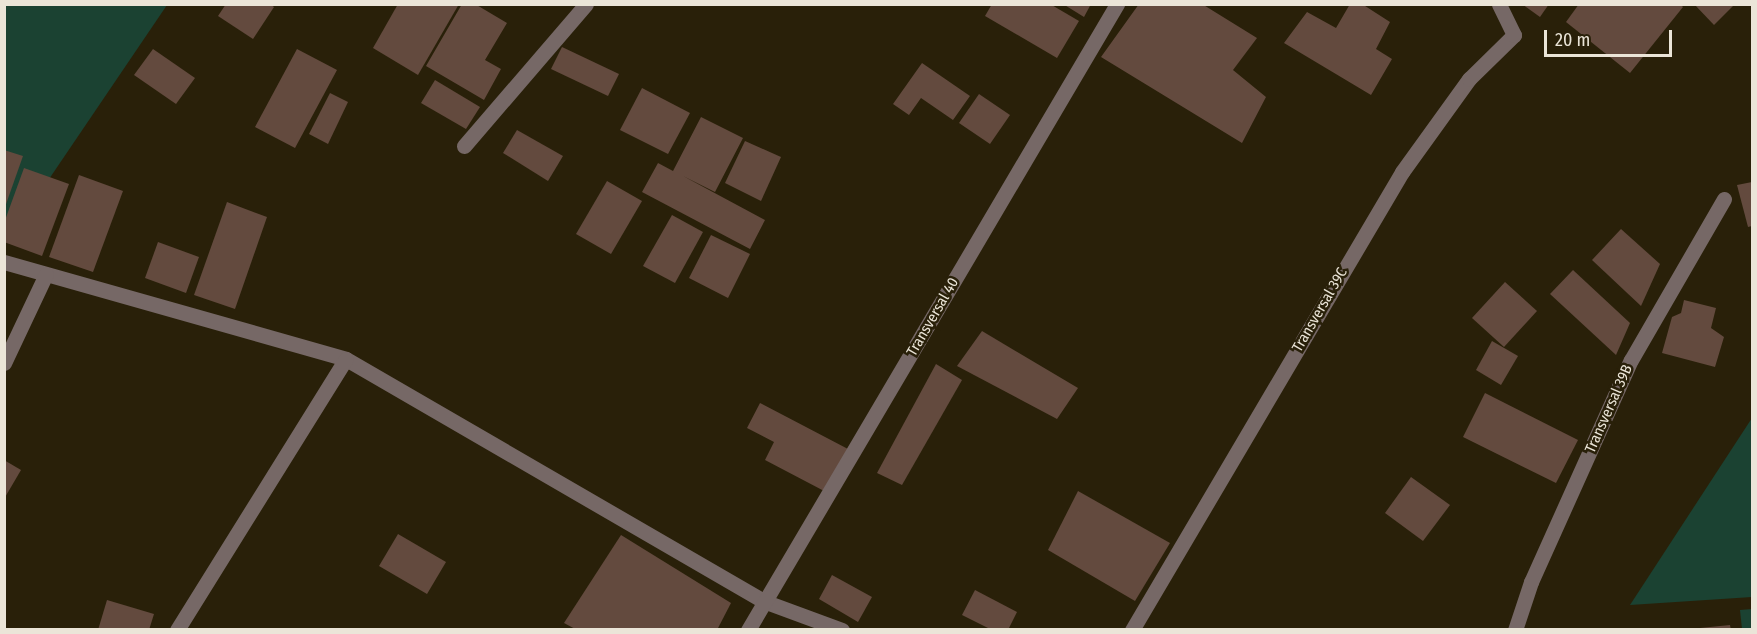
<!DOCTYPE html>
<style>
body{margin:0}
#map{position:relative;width:1757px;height:634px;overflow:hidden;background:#292009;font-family:"Fira Sans Condensed",sans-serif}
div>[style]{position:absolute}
.green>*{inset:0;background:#1b4232}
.building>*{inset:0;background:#634a3e}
.minor>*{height:15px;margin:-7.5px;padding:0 7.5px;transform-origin:7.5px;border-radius:7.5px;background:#766866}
span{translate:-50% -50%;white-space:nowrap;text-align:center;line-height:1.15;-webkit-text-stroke:5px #292009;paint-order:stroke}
.street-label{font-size:15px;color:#ebe5d8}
.frame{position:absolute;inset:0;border:6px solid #ebe5d8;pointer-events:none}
.scale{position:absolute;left:1544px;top:30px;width:128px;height:27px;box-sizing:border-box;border:3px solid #ebe5d8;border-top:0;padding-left:8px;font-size:18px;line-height:21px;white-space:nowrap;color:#ebe5d8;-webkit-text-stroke:4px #292009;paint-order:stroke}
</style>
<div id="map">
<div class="green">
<i style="clip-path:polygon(5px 5px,167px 5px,5px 244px)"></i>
<i style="clip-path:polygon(1752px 418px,1752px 597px,1630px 605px)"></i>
<i style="clip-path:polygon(1752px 609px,1752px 629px,1742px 629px,1740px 610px)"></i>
</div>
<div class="building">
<i style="clip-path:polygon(226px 4px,270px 4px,274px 7px,253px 39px,218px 16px)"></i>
<i style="clip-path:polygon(398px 4px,459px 4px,418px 75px,373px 48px)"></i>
<i style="clip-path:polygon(462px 4px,475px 4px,507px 23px,485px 60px,501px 69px,484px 100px,426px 66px)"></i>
<i style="clip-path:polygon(992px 4px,1050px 4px,1079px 21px,1057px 58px,985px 16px)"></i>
<i style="clip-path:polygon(1063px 4px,1091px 4px,1084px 17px)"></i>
<i style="clip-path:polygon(1139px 4px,1202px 4px,1257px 38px,1233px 70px,1266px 97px,1242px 143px,1101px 57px)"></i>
<i style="clip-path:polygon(1350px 4px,1362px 4px,1390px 22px,1376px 49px,1392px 59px,1371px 95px,1284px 43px,1307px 12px,1336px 28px)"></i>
<i style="clip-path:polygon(1522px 4px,1549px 4px,1540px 17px)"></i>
<i style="clip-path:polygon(1579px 4px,1680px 4px,1683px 7px,1630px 73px,1566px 22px)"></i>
<i style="clip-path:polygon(1694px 4px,1735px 4px,1714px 25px)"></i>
<i style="clip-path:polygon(562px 47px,619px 74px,608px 96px,551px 69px)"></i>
<i style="clip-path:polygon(153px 49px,195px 78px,176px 104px,134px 75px)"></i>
<i style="clip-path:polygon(297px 49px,337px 70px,295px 148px,255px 127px)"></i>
<i style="clip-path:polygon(922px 63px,970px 96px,953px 120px,921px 98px,909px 115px,893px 104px)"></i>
<i style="clip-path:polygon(435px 80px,480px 107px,466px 129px,421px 103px)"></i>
<i style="clip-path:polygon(642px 88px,690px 113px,668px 154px,620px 130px)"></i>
<i style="clip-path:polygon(330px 93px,348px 102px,328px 144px,309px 134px)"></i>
<i style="clip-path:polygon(979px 94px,1010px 115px,990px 144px,959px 123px)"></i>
<i style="clip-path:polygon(701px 117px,743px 138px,715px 192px,683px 176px,765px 220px,750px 249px,642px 192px,658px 163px,673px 171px)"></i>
<i style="clip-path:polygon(517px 130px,563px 156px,548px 181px,503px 153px)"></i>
<i style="clip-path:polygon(745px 141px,781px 157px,761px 201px,725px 183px)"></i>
<i style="clip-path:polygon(4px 150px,23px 156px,5px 207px,4px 207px)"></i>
<i style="clip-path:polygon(24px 168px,69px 184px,42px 256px,4px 242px,4px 223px)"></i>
<i style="clip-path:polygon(79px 175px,123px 191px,93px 272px,49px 257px)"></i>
<i style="clip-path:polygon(607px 181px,642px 201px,611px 254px,576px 234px)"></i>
<i style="clip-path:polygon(1752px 182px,1752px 226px,1748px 227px,1737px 185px)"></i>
<i style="clip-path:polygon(227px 202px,267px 217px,235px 309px,194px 295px)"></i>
<i style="clip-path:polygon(672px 215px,703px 232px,675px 283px,643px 266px)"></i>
<i style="clip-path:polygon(1621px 229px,1660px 264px,1641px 306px,1592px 260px)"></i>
<i style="clip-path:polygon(711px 235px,750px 254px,728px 298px,689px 278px)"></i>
<i style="clip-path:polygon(158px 242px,199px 257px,186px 293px,145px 278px)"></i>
<i style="clip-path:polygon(1573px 270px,1630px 323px,1616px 355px,1550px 294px)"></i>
<i style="clip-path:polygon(1505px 282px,1537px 311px,1504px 347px,1472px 318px)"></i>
<i style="clip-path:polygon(1684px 300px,1716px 308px,1711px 328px,1724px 337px,1715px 367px,1662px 353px,1672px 317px,1681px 313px)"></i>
<i style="clip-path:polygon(982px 331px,1078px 388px,1057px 419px,957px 366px)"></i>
<i style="clip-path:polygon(1492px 341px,1518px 356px,1501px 385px,1476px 370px)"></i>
<i style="clip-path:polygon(936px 364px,962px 380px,902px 485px,877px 473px)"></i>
<i style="clip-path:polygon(1485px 393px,1578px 440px,1556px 483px,1463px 437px)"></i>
<i style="clip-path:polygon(760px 403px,848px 449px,826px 492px,765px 460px,774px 442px,747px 428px)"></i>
<i style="clip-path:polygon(4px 460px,21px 470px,4px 499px)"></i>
<i style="clip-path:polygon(1411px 477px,1450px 505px,1423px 541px,1385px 513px)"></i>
<i style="clip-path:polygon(1078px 491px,1170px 543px,1135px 601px,1048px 550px)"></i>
<i style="clip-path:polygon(398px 534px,446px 562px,427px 594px,379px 566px)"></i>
<i style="clip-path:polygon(621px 535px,731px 603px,717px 630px,577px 630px,564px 623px)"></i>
<i style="clip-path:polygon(832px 575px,872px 597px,858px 622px,819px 599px)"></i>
<i style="clip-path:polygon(975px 590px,1017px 612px,1008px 630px,992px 630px,962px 615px)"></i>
<i style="clip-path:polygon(107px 600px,154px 614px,149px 630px,98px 630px)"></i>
<i style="clip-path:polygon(1730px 625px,1731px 630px,1700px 630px,1700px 628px)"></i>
</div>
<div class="minor">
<i style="left:464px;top:146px;width:187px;rotate:-49.3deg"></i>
<i style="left:4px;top:262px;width:355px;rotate:15.8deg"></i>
<i style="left:346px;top:359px;width:485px;rotate:30.1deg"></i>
<i style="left:766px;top:602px;width:81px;rotate:20.2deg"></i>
<i style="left:4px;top:363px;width:98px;rotate:-64.7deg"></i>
<i style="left:177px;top:630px;width:319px;rotate:-58.1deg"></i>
<i style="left:748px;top:630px;width:727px;rotate:-59.48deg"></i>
<i style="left:1132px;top:630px;width:532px;rotate:-59.48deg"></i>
<i style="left:1402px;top:172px;width:115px;rotate:-54.2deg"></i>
<i style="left:1469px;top:79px;width:63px;rotate:-44.4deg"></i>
<i style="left:1514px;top:35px;width:34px;rotate:-116deg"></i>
<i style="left:1515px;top:630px;width:51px;rotate:-71.6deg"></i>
<i style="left:1531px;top:582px;width:243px;rotate:-65.8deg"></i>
<i style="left:1631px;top:360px;width:186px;rotate:-60deg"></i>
</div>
<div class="street-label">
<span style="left:1320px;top:310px;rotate:-60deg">Transversal 39C</span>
<span style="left:933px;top:317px;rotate:-60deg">Transversal 40</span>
<span style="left:1609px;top:409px;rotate:-66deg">Transversal 39B</span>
</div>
<div class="frame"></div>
<div class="scale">20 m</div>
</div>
